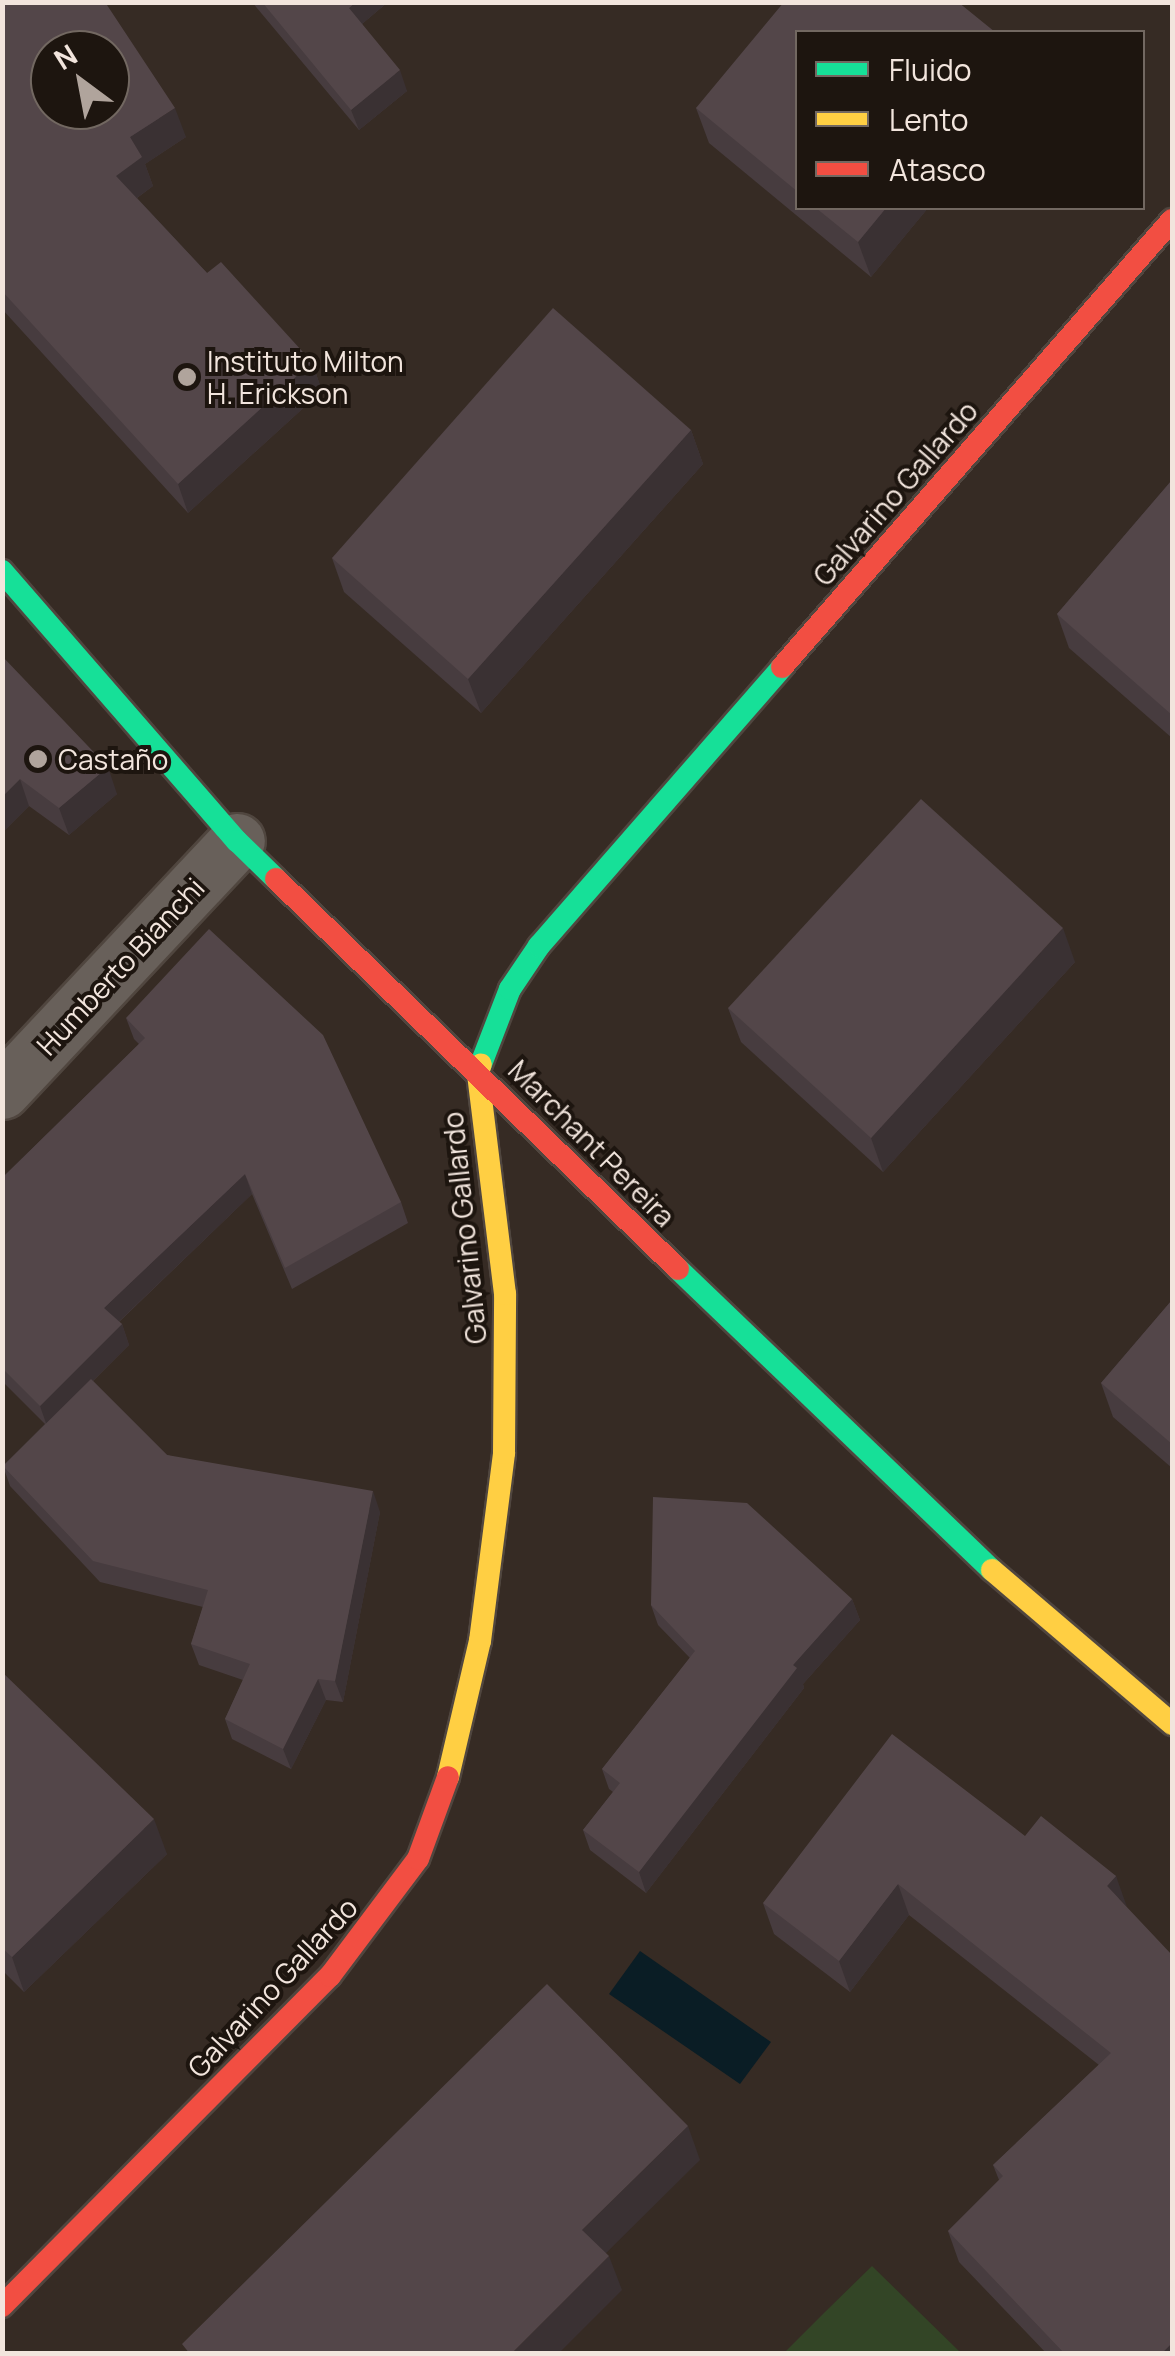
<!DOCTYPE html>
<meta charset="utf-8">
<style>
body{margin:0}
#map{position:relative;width:1175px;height:2356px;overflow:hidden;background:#362b24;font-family:Manrope,sans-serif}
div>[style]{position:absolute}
.green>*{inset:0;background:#334526}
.water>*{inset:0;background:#0a1d25}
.roads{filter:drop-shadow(2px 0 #50463f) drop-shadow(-2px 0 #50463f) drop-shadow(0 2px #50463f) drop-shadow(0 -2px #50463f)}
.street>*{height:55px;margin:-27.5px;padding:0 27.5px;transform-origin:27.5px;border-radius:27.5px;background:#68605a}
.fast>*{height:22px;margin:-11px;padding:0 11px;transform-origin:11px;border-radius:11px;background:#16e098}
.slow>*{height:22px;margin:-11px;padding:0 11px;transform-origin:11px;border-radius:11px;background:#ffcf43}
.jam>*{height:22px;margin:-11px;padding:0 11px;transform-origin:11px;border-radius:11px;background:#f24e42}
.wall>*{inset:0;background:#473c3f}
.shaded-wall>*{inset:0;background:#3a3133}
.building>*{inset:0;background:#534649}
.dots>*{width:28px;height:28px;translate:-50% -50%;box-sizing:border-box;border:5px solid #1d150f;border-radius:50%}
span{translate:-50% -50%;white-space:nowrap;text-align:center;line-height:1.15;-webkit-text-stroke:8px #1d150f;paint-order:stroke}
.poi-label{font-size:28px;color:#f2e5dd}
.left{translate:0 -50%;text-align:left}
.street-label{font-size:28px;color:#f2e5dd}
.frame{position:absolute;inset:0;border:5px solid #f2e5dd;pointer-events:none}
.legend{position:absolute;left:795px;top:30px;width:350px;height:180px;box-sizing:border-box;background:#1d150f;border:2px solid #726861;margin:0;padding:12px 18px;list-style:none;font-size:30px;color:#f2e5dd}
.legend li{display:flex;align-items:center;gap:20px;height:50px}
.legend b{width:50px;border:2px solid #726861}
.north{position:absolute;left:30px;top:30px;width:100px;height:100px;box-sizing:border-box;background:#1d150f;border:2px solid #726861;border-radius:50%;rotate:328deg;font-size:28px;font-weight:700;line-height:40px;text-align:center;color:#f2e5dd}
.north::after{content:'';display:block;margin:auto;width:35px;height:45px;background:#b0a49c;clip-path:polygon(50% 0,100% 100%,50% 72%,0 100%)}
</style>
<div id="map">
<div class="green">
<i style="clip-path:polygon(872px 2266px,961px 2353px,784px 2353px,824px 2313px)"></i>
</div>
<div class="water">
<i style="clip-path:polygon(640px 1951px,771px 2042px,740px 2084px,609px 1994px)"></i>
</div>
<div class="roads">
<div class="street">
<i style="left:2px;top:1091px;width:343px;rotate:-46.8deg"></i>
</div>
<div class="fast">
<i style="left:2px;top:571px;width:358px;rotate:49deg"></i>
<i style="left:237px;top:841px;width:54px;rotate:44.3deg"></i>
<i style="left:481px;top:1064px;width:80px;rotate:-68.9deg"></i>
<i style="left:510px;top:989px;width:52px;rotate:-56deg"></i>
<i style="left:539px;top:946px;width:370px;rotate:-48.9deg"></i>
<i style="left:678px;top:1269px;width:435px;rotate:43.8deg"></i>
</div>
<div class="slow">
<i style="left:992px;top:1570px;width:237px;rotate:40.5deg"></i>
<i style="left:448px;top:1777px;width:140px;rotate:-76.8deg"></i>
<i style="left:480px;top:1641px;width:190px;rotate:-82.7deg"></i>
<i style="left:504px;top:1453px;width:159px;rotate:-89.6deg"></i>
<i style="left:505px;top:1294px;width:223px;rotate:-97deg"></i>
<i style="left:478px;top:1073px;width:9px;rotate:-72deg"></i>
</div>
<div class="jam">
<i style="left:782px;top:667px;width:593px;rotate:-48.9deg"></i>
<i style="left:276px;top:879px;width:560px;rotate:44.13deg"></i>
<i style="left:2px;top:2306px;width:465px;rotate:-45.2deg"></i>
<i style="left:330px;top:1976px;width:146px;rotate:-53.1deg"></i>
<i style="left:418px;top:1859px;width:87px;rotate:-69.9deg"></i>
</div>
</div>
<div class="wall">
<i style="clip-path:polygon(2px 2px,186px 137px,145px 164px,153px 186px,137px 198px,207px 273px,312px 362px,322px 391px,188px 513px,2px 309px)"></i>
<i style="clip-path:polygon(252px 2px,388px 2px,362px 24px,407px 91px,359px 130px)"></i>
<i style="clip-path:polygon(798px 32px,798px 208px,928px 208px,871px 277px,709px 143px,696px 108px)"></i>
<i style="clip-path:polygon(691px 430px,703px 464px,481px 713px,344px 592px,332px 558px)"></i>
<i style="clip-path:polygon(1172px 480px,1172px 738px,1069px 648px,1057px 614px)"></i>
<i style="clip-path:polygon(2px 656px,117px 794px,69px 835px,29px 806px,2px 833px)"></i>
<i style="clip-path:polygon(1075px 962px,883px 1172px,741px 1042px,728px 1008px)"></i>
<i style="clip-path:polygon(126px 1018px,401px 1202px,408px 1223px,292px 1289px,252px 1194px,119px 1322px,122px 1324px,129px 1345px,93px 1381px,167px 1455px,380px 1512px,343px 1702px,326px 1700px,291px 1769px,232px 1739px,225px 1719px,243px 1680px,199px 1665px,191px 1644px,203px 1607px,100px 1582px,10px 1486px,3px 1466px,45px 1424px,2px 1381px,2px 1178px,139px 1044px,134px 1039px)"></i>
<i style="clip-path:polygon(1172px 1300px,1172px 1468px,1113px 1417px,1101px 1383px)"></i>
<i style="clip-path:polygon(852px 1599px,860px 1620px,803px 1684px,804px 1688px,646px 1893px,590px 1850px,583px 1830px,613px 1792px,609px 1789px,602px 1769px,690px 1658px,658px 1625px,651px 1605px)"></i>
<i style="clip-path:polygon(2px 1672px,167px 1854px,24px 1992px,2px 1970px)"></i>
<i style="clip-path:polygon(1025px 1836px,1116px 1876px,1172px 2354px,1047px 2354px,959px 2262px,948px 2231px,999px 2180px,993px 2165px,1099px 2065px,909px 1915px,850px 1992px,774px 1934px,763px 1903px)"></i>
</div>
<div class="shaded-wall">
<i style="clip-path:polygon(356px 2px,388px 2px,356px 29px,349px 8px)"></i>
<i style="clip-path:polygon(400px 70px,407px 91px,359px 130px,351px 110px)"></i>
<i style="clip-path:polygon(175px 108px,186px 137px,145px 164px,153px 186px,127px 205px,116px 176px,130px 137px)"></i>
<i style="clip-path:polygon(886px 208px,928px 208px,871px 277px,858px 242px)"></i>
<i style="clip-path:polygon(312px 362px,322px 391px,188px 513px,178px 484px)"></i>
<i style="clip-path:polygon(691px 430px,703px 464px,481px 713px,468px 679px)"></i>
<i style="clip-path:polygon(108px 767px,117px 794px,69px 835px,59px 808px)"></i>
<i style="clip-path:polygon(20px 779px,29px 806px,2px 833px,2px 797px)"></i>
<i style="clip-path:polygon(1063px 928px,1075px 962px,883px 1172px,871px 1138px)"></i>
<i style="clip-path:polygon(245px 1174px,252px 1194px,111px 1329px,104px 1308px)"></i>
<i style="clip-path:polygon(122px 1324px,129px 1345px,47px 1426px,40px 1406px)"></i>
<i style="clip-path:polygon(373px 1491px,380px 1512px,343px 1702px,335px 1681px)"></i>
<i style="clip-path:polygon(852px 1599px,860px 1620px,803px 1684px,804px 1688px,646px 1893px,639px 1872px,793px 1665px)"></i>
<i style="clip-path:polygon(318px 1679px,326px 1700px,291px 1769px,283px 1749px)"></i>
<i style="clip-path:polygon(154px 1819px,167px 1854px,24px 1992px,12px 1957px)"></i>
<i style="clip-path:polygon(1116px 1876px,1127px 1907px,1107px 1886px)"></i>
<i style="clip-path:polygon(898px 1884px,909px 1915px,850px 1992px,839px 1961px)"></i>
<i style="clip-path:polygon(688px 2126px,700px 2160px,595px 2264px,582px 2230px)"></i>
<i style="clip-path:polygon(609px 2256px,622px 2290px,558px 2354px,511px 2354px)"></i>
<i style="clip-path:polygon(1172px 2343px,1172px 2354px,1161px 2354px)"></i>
</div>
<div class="building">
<i style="clip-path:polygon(evenodd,2px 2px,105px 2px,175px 108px,130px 137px,142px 157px,116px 176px,207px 273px,221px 262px,312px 362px,178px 484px,2px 291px,2px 2px,50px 50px,110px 50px,110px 110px,50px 110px,50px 50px)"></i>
<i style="clip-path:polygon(262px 2px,356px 2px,349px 8px,400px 70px,351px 110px)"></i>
<i style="clip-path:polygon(784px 2px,958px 2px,995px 32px,798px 32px,798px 192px,696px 108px)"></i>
<i style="clip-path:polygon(816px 208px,886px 208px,858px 242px)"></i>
<i style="clip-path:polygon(553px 308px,691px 430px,468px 679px,332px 558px)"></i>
<i style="clip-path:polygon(1172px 480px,1172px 715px,1057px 614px)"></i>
<i style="clip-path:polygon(2px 656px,108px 767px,59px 808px,20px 779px,2px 797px)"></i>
<i style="clip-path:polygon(921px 799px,1063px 928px,871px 1138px,728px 1008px)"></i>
<i style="clip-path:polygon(209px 929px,323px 1035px,401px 1202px,285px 1268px,245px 1174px,104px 1308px,122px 1324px,40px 1406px,2px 1368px,2px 1178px,145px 1038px,126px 1018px)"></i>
<i style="clip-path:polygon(1172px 1300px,1172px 1444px,1101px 1383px)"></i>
<i style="clip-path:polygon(91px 1379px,167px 1455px,373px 1491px,335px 1681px,318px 1679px,283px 1749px,225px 1719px,250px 1664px,191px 1644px,208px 1590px,93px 1561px,3px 1466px)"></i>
<i style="clip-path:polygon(653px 1497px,747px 1503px,852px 1599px,793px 1665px,797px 1668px,639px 1872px,583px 1830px,620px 1783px,602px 1769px,695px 1651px,651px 1605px)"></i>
<i style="clip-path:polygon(2px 1672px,154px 1819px,12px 1957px,2px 1948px)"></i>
<i style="clip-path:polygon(892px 1734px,1025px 1836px,1041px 1816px,1116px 1876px,1107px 1886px,1172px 1955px,1172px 2343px,1161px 2354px,1065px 2354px,948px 2231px,1003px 2176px,993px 2165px,1111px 2053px,898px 1884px,839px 1961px,763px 1903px)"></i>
<i style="clip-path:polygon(547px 1984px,688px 2126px,582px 2230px,609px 2256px,511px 2354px,190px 2354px,182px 2344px)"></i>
</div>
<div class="dots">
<i style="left:187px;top:377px;background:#b0a49c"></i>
<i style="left:38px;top:759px;background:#b0a49c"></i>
</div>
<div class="poi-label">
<span class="left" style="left:207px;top:377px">Instituto Milton<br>H. Erickson</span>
<span class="left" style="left:58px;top:759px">Castaño</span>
</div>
<div class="street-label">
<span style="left:895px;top:493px;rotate:-49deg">Galvarino Gallardo</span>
<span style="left:120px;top:966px;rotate:-47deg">Humberto Bianchi</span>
<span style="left:592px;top:1143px;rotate:45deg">Marchant Pereira</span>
<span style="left:464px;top:1228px;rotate:-96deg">Galvarino Gallardo</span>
<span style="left:272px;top:1987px;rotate:-47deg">Galvarino Gallardo</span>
</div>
<div class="frame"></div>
<ul class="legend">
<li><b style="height:12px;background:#16e098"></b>Fluido</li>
<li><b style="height:12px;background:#ffcf43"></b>Lento</li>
<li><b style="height:12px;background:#f24e42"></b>Atasco</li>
</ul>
<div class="north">N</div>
</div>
